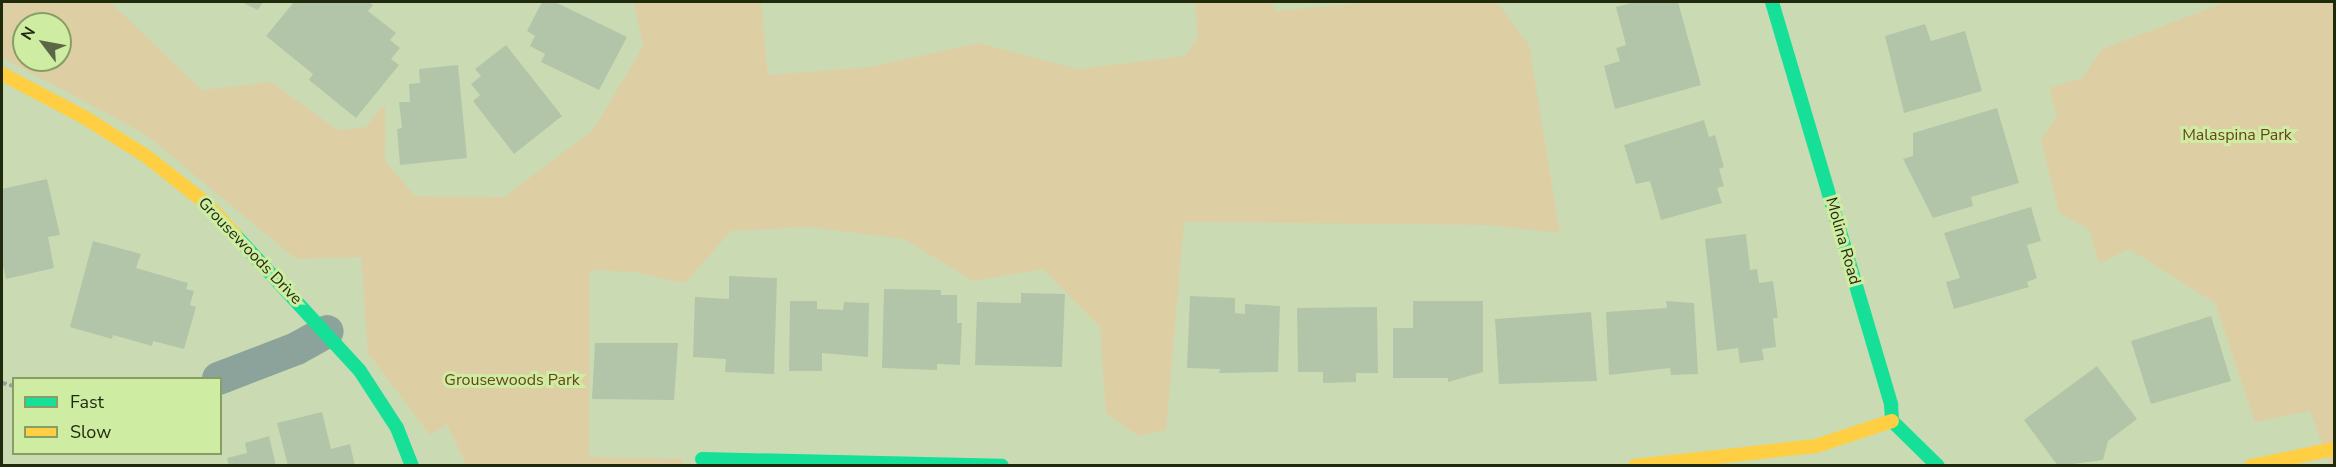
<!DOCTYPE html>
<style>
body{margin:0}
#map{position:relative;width:2336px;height:467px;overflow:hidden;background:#cadbb3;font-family:"Nunito Sans",sans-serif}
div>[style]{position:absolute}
.green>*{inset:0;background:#decea4}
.building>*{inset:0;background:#b2c5a9}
.path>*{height:4px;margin-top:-2px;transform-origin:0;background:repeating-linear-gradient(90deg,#91a394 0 4.5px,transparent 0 7.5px)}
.street>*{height:33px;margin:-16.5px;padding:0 16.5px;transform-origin:16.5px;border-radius:16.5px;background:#8ba39a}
.fast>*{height:14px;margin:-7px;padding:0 7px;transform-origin:7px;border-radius:7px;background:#16e098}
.slow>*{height:14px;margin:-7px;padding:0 7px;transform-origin:7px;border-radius:7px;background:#ffcf43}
span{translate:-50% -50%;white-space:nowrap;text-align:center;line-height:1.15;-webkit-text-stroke:6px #ceeca2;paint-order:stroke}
.park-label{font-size:16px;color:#694419}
.street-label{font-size:16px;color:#1f290c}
.frame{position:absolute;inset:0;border:3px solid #1f290c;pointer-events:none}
.legend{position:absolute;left:12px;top:377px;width:210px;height:78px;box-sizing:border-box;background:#ceeca2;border:2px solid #889e66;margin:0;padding:8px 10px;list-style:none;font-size:18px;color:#1f290c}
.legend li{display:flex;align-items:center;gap:12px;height:30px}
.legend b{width:30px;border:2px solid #889e66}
.north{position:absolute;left:12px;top:12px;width:60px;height:60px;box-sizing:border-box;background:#ceeca2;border:2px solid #889e66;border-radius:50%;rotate:302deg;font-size:16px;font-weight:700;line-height:24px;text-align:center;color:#1f290c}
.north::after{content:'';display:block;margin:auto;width:21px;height:27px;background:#5b6746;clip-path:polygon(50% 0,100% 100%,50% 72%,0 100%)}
</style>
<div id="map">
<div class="green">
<i style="clip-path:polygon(evenodd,2px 2px,110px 2px,202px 90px,271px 82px,338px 130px,366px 127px,385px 103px,385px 161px,415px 196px,504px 197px,593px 130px,643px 46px,634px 2px,761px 2px,768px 75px,869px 67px,979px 43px,1077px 69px,1185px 56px,1198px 37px,1195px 2px,1272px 2px,1275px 11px,1374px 2px,1497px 2px,1529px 45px,1560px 233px,1488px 225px,1184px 222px,1166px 430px,1138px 436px,1106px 413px,1100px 327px,1043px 269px,973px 281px,904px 239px,808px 227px,731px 231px,685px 283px,633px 272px,590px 270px,589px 457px,683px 459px,683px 465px,466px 465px,447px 424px,430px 435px,368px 353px,361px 257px,296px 259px,145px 134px,2px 57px,2px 2px,24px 24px,60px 24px,60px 60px,24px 60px,24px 24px)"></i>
<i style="clip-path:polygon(2226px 2px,2334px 2px,2334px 465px,2330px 465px,2310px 411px,2255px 422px,2215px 303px,2129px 249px,2099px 264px,2089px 229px,2059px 213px,2041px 140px,2057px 116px,2049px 88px,2082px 78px,2102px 49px)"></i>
</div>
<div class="building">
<i style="clip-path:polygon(241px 2px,263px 2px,258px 10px)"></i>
<i style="clip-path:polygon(294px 2px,369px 2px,373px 5px,368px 11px,396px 33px,390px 40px,400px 48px,391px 59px,399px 65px,356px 118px,309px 80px,313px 74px,266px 36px)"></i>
<i style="clip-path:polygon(542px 2px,555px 2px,627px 37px,599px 90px,541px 62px,545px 54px,530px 46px,535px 36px,527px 31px)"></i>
<i style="clip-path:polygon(1635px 2px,1678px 2px,1701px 85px,1615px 109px,1604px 66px,1620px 61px,1616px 48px,1626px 45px,1616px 7px)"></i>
<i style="clip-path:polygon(1925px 24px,1931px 41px,1965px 31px,1982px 91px,1904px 113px,1885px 36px)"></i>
<i style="clip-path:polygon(506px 45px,562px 116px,514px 154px,473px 101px,480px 95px,471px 84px,481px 76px,475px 69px)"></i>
<i style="clip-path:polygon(458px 65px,467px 158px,400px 165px,397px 129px,402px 128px,399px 102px,410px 102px,409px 84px,420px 83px,419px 69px)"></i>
<i style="clip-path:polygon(1997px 108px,2019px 183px,1971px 197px,1973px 206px,1933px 218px,1903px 159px,1913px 156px,1913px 133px)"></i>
<i style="clip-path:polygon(1704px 120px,1709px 137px,1715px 135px,1724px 167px,1719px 169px,1724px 186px,1717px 188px,1722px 203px,1661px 220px,1650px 181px,1636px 184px,1624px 145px)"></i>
<i style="clip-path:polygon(47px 179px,60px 235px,48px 237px,54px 268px,6px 279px,2px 262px,2px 189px)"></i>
<i style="clip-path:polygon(2031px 207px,2041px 241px,2027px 245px,2037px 278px,2027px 282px,2029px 287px,1954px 309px,1946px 282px,1960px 278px,1944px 233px)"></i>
<i style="clip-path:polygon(1746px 234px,1750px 270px,1757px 269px,1759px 283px,1773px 281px,1778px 318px,1773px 318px,1776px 347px,1762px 349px,1764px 360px,1740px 363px,1738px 348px,1717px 351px,1705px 239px)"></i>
<i style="clip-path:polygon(93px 241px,141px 254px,136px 268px,188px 283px,186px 289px,194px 291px,190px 305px,196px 307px,184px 349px,153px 341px,152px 346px,113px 335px,112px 339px,70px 327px)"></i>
<i style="clip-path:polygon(729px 276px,777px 278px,774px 374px,725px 372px,726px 359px,693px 357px,695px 297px,729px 299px)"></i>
<i style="clip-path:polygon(884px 289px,941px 290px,941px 295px,957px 295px,957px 323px,962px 323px,960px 365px,937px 364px,937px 370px,882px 368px)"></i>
<i style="clip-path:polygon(1021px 293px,1065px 294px,1062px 367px,975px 365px,977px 302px,1021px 303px)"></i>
<i style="clip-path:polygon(1190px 296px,1235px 298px,1235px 313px,1245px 314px,1245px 304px,1280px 306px,1278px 372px,1219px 373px,1220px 369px,1187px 368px)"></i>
<i style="clip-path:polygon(790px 301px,817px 301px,817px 309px,843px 310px,844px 302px,869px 303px,868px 357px,822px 353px,822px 371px,789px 371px)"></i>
<i style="clip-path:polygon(1413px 301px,1483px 301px,1483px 372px,1448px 382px,1448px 378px,1393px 378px,1393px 328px,1413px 328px)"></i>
<i style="clip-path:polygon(1666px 301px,1694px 303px,1698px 374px,1671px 375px,1670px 368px,1609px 375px,1606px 312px,1667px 308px)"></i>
<i style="clip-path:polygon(1377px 307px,1378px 373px,1356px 373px,1356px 382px,1323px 383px,1323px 372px,1298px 372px,1297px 308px)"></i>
<i style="clip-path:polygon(1591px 312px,1597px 381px,1499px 384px,1495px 319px)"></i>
<i style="clip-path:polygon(2211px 316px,2231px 381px,2151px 404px,2131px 341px)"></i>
<i style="clip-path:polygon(595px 343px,678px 343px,674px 400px,592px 399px)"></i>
<i style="clip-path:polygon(2097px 366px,2137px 419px,2108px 441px,2103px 460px,2058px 466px,2024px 420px)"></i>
<i style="clip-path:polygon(322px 412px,331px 449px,350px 444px,355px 466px,288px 466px,277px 423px)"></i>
<i style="clip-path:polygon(269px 436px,276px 466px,229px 466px,227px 458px,247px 453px,245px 443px)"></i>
</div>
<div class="path">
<i style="left:2px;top:383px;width:12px;rotate:14deg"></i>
</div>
<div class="street">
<i style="left:218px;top:378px;width:84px;rotate:-21deg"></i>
<i style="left:296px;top:348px;width:35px;rotate:-29deg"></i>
</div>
<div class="fast">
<i style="left:1772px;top:2px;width:420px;rotate:73.5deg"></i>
<i style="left:1891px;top:405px;width:16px;rotate:86deg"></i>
<i style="left:1892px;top:421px;width:64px;rotate:44.4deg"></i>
<i style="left:236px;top:236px;width:183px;rotate:47.4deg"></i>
<i style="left:360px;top:371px;width:68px;rotate:57deg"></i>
<i style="left:397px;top:428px;width:41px;rotate:68.5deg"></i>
<i style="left:702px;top:459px;width:300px;rotate:1.3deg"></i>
</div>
<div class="slow">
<i style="left:2px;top:74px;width:93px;rotate:27.7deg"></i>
<i style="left:84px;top:117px;width:73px;rotate:32.2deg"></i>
<i style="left:146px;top:156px;width:78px;rotate:38.2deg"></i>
<i style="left:207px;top:204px;width:43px;rotate:47.8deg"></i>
<i style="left:1635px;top:466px;width:182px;rotate:-6.3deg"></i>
<i style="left:1816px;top:446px;width:80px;rotate:-18.2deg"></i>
<i style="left:2251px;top:466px;width:85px;rotate:-11.6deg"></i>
</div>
<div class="park-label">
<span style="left:2237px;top:135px">Malaspina Park</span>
<span style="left:512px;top:380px">Grousewoods Park</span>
</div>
<div class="street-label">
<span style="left:1843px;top:241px;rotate:74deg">Molina Road</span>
<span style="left:250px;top:251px;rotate:46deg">Grousewoods Drive</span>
</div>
<div class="frame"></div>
<ul class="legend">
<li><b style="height:8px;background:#16e098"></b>Fast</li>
<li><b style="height:8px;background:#ffcf43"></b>Slow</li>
</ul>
<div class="north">N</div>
</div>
